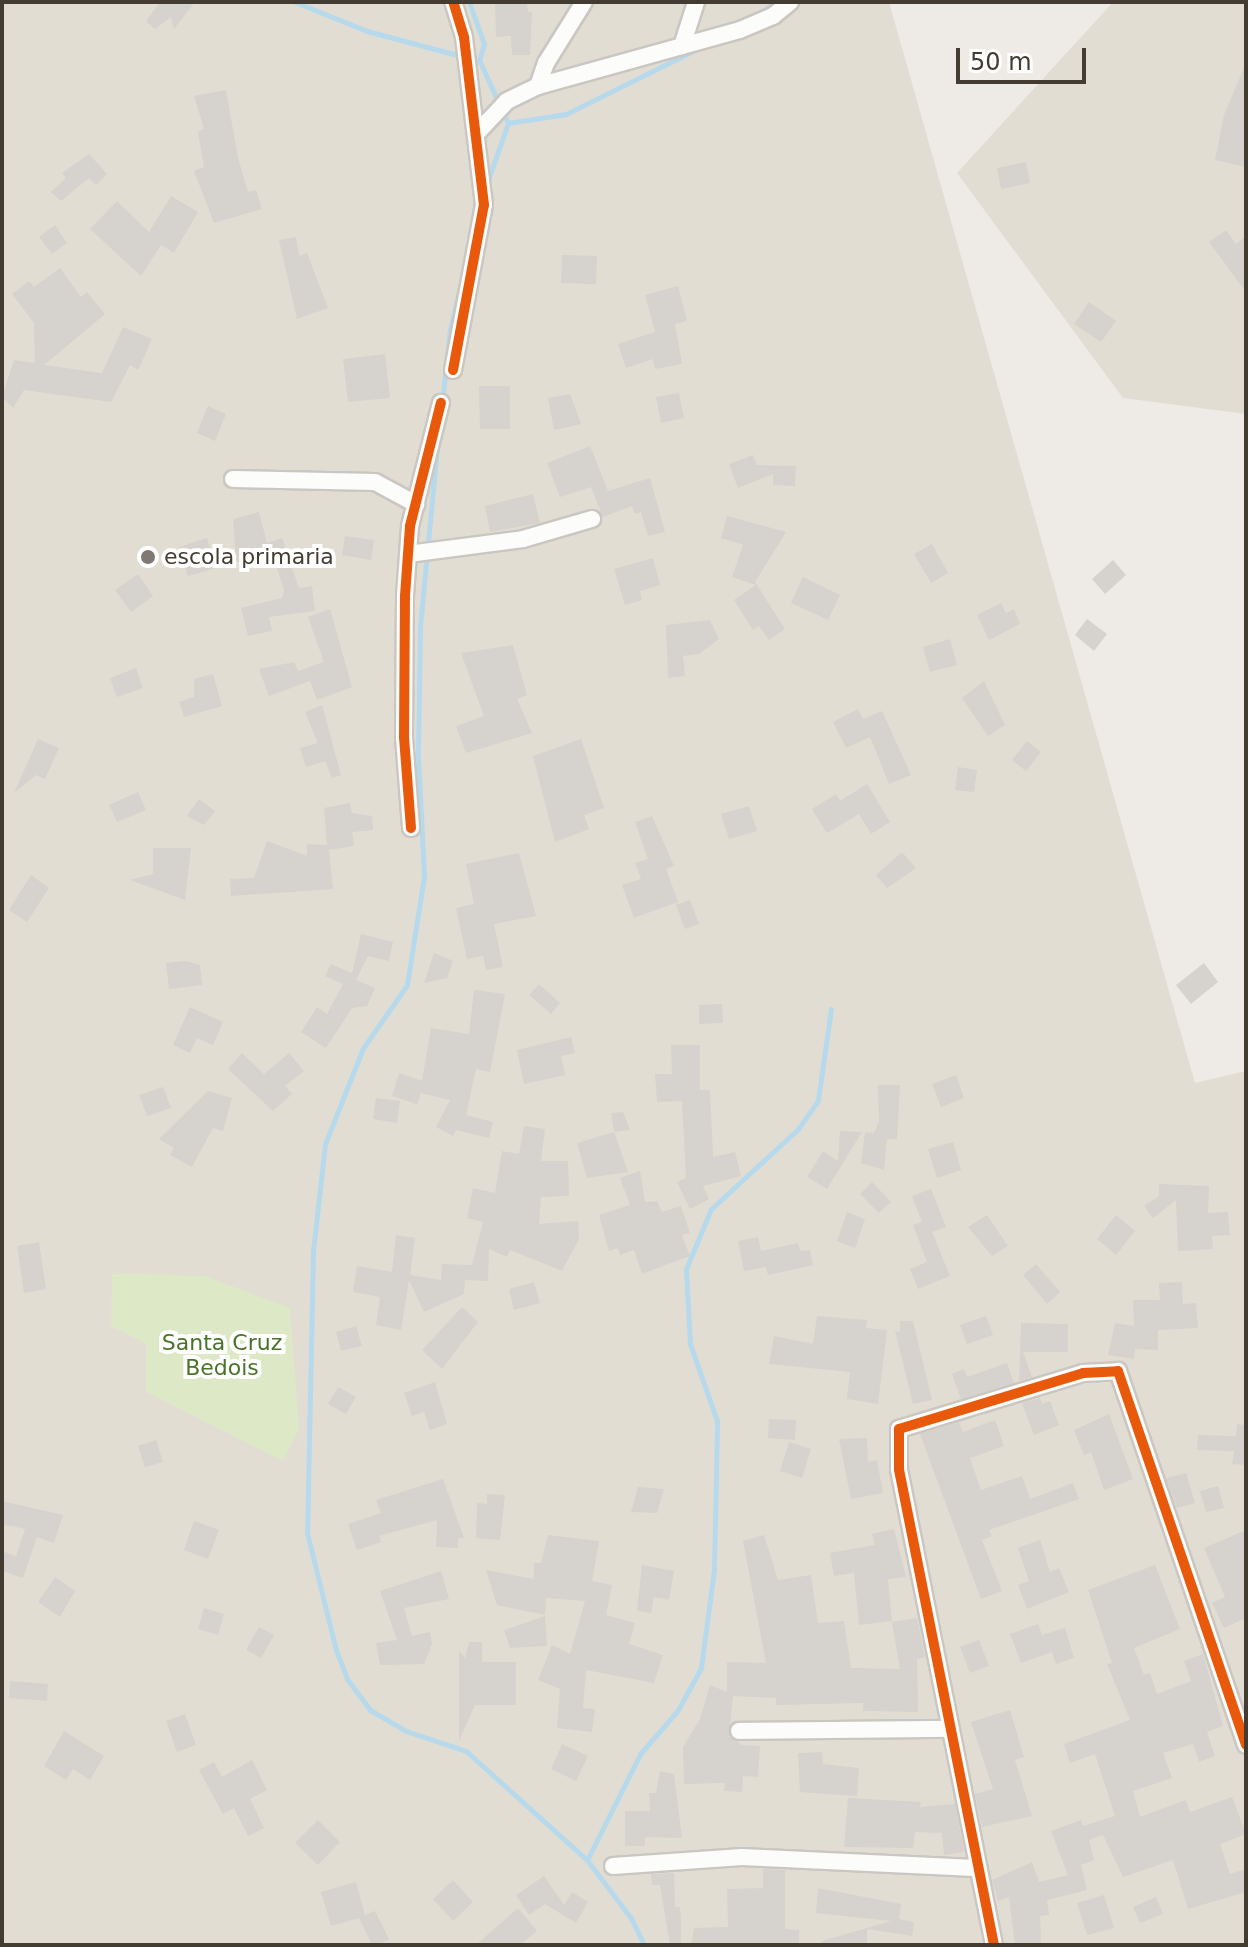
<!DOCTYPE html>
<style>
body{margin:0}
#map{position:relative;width:1248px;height:1947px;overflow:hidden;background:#eeebe6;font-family:"DejaVu Sans",sans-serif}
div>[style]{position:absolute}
.residential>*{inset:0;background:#e2ddd3}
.green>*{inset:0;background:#dce8c6}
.stream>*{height:5px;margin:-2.5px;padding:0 2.5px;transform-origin:2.5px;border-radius:2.5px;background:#b7d9ec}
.building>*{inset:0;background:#d6d2cd}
.roads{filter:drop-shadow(2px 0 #cac7c2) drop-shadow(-2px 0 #cac7c2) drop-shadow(0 2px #cac7c2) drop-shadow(0 -2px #cac7c2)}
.minor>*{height:16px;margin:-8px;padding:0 8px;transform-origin:8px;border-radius:8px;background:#fcfcfb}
.cycleway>*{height:10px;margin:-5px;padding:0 5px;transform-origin:5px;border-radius:5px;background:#e8590c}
.dots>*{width:22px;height:22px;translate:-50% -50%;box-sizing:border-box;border:4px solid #fff;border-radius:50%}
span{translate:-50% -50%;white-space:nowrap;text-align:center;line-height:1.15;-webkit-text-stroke:8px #fff;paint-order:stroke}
.poi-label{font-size:22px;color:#433c33}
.left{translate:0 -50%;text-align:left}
.park-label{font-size:22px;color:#487328}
.frame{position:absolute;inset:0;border:4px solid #433c33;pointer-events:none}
.scale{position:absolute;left:956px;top:48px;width:130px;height:36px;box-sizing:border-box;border:4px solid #433c33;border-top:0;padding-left:10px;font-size:24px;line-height:28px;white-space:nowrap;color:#433c33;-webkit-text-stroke:6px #fff;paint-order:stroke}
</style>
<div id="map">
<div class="residential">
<i style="clip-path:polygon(2px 2px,889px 2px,1195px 1083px,1246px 1071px,1246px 1945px,2px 1945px)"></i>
<i style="clip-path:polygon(1113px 2px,1246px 2px,1246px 414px,1123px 398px,957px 173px)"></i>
</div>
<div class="green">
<i style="clip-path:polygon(112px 1273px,205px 1276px,290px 1308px,299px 1429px,283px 1461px,146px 1392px,146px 1344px,111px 1326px)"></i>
</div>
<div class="stream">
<i style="left:295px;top:2px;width:78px;rotate:21.9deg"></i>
<i style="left:367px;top:31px;width:101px;rotate:14.9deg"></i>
<i style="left:469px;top:2px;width:45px;rotate:70.3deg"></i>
<i style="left:484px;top:44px;width:17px;rotate:107deg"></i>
<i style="left:479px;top:60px;width:69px;rotate:65.3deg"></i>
<i style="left:508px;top:123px;width:64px;rotate:109.3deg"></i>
<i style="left:756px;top:16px;width:24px;rotate:-36deg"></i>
<i style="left:508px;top:123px;width:59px;rotate:-8.8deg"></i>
<i style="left:566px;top:114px;width:148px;rotate:-26.4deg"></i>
<i style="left:442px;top:402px;width:72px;rotate:-83.7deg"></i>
<i style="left:450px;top:330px;width:62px;rotate:-76.9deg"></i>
<i style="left:437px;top:447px;width:181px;rotate:95.4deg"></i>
<i style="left:420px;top:627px;width:130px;rotate:90.9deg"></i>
<i style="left:418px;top:757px;width:119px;rotate:87.1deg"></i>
<i style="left:424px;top:876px;width:110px;rotate:98.9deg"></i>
<i style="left:407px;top:985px;width:77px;rotate:124.9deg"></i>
<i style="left:363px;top:1048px;width:103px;rotate:111.6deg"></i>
<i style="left:325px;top:1144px;width:108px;rotate:96.4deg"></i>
<i style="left:313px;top:1251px;width:282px;rotate:91.2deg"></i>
<i style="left:307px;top:1533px;width:121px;rotate:76.1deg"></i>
<i style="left:336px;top:1650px;width:31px;rotate:69deg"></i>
<i style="left:347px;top:1679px;width:39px;rotate:53deg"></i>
<i style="left:370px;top:1710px;width:42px;rotate:30.3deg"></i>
<i style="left:406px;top:1731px;width:63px;rotate:18.4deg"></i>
<i style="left:466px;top:1751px;width:163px;rotate:42deg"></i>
<i style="left:587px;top:1860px;width:73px;rotate:52.8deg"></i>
<i style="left:631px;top:1918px;width:30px;rotate:64deg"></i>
<i style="left:587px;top:1860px;width:119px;rotate:-63.4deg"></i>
<i style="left:640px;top:1754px;width:58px;rotate:-49.2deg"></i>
<i style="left:678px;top:1710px;width:48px;rotate:-61.3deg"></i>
<i style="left:701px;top:1668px;width:100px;rotate:-82.5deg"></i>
<i style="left:714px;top:1569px;width:148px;rotate:-88.8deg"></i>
<i style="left:717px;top:1421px;width:82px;rotate:-109.3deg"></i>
<i style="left:690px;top:1344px;width:75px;rotate:-93.1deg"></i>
<i style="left:686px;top:1269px;width:65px;rotate:-67.4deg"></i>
<i style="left:711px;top:1209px;width:118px;rotate:-42.6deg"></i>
<i style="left:798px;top:1129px;width:35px;rotate:-55deg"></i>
<i style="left:818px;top:1100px;width:92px;rotate:-81.9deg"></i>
</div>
<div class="building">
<i style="clip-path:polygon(160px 2px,195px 2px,174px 29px,171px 17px,155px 29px,146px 21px)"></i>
<i style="clip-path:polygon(495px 2px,527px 2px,528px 12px,532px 12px,530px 55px,512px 55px,511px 36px,496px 37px)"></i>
<i style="clip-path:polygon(1246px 63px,1246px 167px,1215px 160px,1224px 115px)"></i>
<i style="clip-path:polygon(226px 90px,238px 158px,248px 192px,256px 190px,262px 209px,214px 223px,194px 171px,204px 167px,198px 132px,204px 129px,194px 96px)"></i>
<i style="clip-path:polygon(89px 154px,107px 174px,96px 185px,89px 178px,61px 201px,51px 192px,66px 178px,62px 173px)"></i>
<i style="clip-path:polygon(1026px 162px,1030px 183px,1001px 189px,997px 168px)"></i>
<i style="clip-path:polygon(171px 196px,198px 212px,174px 253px,161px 245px,141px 276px,90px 229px,117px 201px,149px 232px)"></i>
<i style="clip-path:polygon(55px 225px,67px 243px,52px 254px,39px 237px)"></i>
<i style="clip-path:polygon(1226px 230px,1236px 244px,1246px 236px,1246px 292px,1209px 242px)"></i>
<i style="clip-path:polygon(296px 237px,299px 256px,307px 253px,328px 308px,297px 319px,279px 240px)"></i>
<i style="clip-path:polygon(562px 255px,597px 256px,596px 284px,561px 283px)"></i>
<i style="clip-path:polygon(60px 268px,81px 297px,87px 292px,105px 314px,44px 365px,102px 373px,123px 327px,152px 339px,138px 370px,130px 365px,111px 402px,24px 390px,13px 408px,2px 397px,14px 360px,35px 363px,34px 323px,12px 294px,29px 281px,34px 287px)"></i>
<i style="clip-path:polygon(678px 286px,687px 321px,675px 324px,682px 364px,655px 369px,653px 359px,626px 368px,618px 344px,655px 332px,645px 295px)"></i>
<i style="clip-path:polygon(1089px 302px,1116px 321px,1101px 342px,1074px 324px)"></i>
<i style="clip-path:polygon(385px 354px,390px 398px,348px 402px,343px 359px)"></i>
<i style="clip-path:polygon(479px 386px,510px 386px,510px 429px,480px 429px)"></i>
<i style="clip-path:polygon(679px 393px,684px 418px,661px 423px,656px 397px)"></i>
<i style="clip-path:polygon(570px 394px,581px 424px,554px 430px,548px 398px)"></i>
<i style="clip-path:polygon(208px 406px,226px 414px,215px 441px,197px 433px)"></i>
<i style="clip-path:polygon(590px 446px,608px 491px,650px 478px,665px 532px,648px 536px,641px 512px,635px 514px,632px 506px,603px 517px,591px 487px,560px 497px,547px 463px)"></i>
<i style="clip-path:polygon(753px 455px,757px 465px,796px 466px,795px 486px,773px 485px,773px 474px,738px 488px,729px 464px)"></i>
<i style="clip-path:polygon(533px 494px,540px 523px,490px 532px,485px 506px)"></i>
<i style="clip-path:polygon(259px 512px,267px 543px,282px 538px,299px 588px,312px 586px,315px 611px,269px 617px,272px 631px,248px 636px,241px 608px,282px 598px,284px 590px,274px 559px,236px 562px,233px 519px)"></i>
<i style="clip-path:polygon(727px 516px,786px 532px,755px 582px,785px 629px,769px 640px,759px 626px,753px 630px,734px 600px,756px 585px,732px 577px,743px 545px,721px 538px)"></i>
<i style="clip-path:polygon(345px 536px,374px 540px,371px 560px,342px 555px)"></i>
<i style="clip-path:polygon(207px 538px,216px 568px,188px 576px,179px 547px)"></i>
<i style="clip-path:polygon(932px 544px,948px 573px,931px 583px,914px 554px)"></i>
<i style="clip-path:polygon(653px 558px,660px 585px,640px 591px,642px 600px,625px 605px,614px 569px)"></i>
<i style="clip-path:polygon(1113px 560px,1126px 575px,1105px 594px,1092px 579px)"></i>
<i style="clip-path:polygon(138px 574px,153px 596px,131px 612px,115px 590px)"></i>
<i style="clip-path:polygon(803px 577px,840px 595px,828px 620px,791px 603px)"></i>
<i style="clip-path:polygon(1001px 603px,1006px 613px,1014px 609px,1020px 624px,989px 640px,977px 615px)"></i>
<i style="clip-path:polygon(330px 609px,352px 687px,317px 700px,310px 681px,269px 696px,259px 669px,294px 662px,298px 671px,324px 662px,308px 617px)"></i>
<i style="clip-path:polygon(1087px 619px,1107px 634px,1094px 651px,1075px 635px)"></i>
<i style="clip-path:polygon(710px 620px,719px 639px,699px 654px,683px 656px,685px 676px,668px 678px,666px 625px)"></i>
<i style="clip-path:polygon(950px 639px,957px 665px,930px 672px,923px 647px)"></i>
<i style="clip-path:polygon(513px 645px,527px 695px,517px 699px,532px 733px,466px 753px,456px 726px,484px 716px,461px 653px)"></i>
<i style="clip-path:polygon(136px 668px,143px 688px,117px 697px,110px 678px)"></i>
<i style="clip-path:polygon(213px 674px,222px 706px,184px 717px,179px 702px,194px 697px,194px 679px)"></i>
<i style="clip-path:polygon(984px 681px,1005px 725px,988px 736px,962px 698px)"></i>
<i style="clip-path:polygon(322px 705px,341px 775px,332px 778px,325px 761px,306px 767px,300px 748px,318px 743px,305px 712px)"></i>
<i style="clip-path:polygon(858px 709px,863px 719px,882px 711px,911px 775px,889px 784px,870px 737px,846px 748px,833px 722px)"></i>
<i style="clip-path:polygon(38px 739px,59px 748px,45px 779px,36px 775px,14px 793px)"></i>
<i style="clip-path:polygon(581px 739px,604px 808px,584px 815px,589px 829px,555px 842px,533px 756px)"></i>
<i style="clip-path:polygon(1027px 741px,1041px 752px,1026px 771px,1012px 760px)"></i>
<i style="clip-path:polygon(958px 767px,977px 770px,974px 792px,955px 790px)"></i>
<i style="clip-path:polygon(867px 784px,890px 822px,871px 834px,859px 814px,827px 833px,812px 809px,836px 794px,840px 801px)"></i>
<i style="clip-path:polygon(138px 792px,146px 810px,117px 822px,109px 805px)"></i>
<i style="clip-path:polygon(199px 799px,215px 811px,204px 825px,187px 816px)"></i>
<i style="clip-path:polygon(350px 803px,352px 813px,372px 816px,373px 830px,352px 832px,354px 846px,329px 850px,333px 889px,231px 896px,230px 879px,254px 878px,267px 841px,307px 856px,307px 844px,327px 845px,324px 808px)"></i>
<i style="clip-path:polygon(749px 806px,757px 831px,729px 839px,721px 814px)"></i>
<i style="clip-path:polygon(652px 816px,674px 866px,666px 869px,678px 902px,634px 918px,622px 885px,641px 879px,635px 863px,648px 859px,635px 822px)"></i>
<i style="clip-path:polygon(153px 848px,191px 848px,185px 900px,130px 880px,153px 874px)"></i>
<i style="clip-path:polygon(902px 852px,916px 868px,887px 888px,876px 875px)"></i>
<i style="clip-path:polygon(519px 853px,536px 916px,494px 924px,503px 967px,486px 970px,483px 956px,467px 959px,456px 908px,474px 904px,466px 864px)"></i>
<i style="clip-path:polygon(31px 875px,49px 888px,27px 922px,9px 910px)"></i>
<i style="clip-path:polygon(690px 900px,699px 924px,685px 929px,676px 905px)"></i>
<i style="clip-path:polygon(361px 934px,393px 942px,389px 961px,368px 956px,356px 980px,375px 988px,367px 1006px,352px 1008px,326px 1048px,301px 1032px,317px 1007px,327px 1014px,343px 984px,325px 976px,331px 964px,352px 973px)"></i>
<i style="clip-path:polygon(434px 953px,453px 961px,447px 978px,424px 983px)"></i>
<i style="clip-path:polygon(186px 961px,200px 965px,202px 985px,169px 989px,166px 963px)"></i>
<i style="clip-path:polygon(1204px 963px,1218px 982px,1191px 1004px,1176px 985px)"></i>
<i style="clip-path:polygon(539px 984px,560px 1003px,551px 1014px,529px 995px)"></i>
<i style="clip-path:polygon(474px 990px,505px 994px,490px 1072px,476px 1069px,466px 1115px,493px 1122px,489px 1138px,456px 1130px,453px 1136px,436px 1127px,450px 1100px,421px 1093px,417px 1104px,392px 1096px,399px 1073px,422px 1081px,431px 1028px,469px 1034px)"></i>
<i style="clip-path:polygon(722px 1004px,723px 1023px,699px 1024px,699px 1005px)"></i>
<i style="clip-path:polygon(190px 1007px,223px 1022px,213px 1045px,197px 1038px,190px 1053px,173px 1045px)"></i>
<i style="clip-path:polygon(571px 1037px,575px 1053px,561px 1056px,565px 1075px,524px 1084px,517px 1050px)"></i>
<i style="clip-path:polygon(671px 1045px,700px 1045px,700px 1090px,710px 1090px,713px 1157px,735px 1152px,741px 1176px,703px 1186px,709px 1199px,690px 1209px,677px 1182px,686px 1178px,682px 1101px,657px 1102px,655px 1074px,672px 1074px)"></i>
<i style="clip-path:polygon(242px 1053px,264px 1074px,289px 1053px,304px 1071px,285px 1086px,292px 1094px,273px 1111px,228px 1069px)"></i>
<i style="clip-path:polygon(956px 1075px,964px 1098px,941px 1107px,932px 1084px)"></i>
<i style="clip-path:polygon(878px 1085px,900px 1085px,897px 1139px,887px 1139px,884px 1170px,861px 1163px,865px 1132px,874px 1133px,879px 1121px)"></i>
<i style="clip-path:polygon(163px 1087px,171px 1108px,147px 1116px,139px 1095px)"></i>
<i style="clip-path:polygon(208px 1091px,232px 1098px,223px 1131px,213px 1128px,192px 1167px,170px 1155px,174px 1148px,159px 1139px)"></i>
<i style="clip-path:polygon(376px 1098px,400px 1101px,397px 1123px,373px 1119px)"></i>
<i style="clip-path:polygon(623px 1112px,630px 1130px,614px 1132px,628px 1172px,587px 1178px,577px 1143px,614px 1132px,611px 1113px)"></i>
<i style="clip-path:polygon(524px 1126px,545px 1129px,541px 1161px,568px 1161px,569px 1196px,541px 1197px,539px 1224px,578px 1221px,579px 1239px,562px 1271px,510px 1250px,507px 1257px,489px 1249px,488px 1281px,465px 1280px,464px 1294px,424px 1312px,409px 1280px,401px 1330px,376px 1325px,380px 1297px,353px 1292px,357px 1266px,392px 1272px,396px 1235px,415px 1238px,410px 1275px,441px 1280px,442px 1264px,472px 1265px,483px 1222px,467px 1218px,473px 1188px,495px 1193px,502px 1151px,519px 1154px)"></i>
<i style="clip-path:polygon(840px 1131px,862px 1132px,827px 1189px,807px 1177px,823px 1151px,838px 1161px)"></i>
<i style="clip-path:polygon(953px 1142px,961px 1170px,937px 1178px,928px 1149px)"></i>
<i style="clip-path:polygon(640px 1171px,645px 1202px,657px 1201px,662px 1212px,681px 1206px,690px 1233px,682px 1235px,690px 1256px,642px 1274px,634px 1250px,620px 1255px,618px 1248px,609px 1251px,599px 1215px,630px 1205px,620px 1178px)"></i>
<i style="clip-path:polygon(872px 1182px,891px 1202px,879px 1213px,860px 1194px)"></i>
<i style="clip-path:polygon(1159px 1184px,1209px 1186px,1208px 1213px,1228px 1212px,1230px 1235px,1212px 1236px,1213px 1249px,1178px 1251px,1176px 1200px,1153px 1218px,1144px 1206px,1159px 1196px)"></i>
<i style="clip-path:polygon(931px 1189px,946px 1227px,932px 1232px,950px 1276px,918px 1289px,910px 1269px,927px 1262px,913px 1225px,922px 1222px,912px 1196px)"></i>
<i style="clip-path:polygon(847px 1212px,865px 1219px,855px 1248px,837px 1241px)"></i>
<i style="clip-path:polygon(987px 1215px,1008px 1246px,992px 1256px,968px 1227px)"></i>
<i style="clip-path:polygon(1116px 1215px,1135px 1231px,1116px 1255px,1097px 1239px)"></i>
<i style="clip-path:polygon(758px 1237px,761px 1251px,798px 1243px,800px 1251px,810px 1250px,813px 1265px,768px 1275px,766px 1267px,744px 1271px,738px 1241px)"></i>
<i style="clip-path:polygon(39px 1242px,46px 1289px,24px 1293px,17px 1246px)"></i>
<i style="clip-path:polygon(1036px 1264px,1060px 1292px,1047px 1304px,1023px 1275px)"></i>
<i style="clip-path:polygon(534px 1282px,540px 1303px,514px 1310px,509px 1289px)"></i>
<i style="clip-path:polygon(1182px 1282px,1183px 1304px,1196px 1303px,1198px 1328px,1158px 1330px,1158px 1350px,1135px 1349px,1134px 1359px,1108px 1355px,1115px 1323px,1134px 1326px,1133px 1300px,1160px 1300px,1159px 1283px)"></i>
<i style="clip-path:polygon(462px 1307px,478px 1322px,442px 1369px,422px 1350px)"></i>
<i style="clip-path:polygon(817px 1316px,867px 1320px,866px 1328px,887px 1330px,878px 1404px,847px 1399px,850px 1372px,769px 1364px,774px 1336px,813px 1344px)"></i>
<i style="clip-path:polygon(986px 1316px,993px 1335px,967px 1344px,960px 1325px)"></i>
<i style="clip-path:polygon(900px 1321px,913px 1321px,932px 1400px,913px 1404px,895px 1331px,900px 1332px)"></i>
<i style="clip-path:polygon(1021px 1323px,1068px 1324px,1068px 1352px,1023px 1352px,1032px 1377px,1019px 1381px)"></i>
<i style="clip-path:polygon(356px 1326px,362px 1346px,341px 1351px,336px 1332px)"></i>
<i style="clip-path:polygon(1007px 1363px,1014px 1383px,961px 1399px,952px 1374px,964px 1369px,967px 1377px)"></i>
<i style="clip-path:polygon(435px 1382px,447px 1424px,430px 1430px,424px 1412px,412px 1416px,404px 1393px)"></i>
<i style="clip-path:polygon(338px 1387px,356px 1397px,346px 1414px,328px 1404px)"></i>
<i style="clip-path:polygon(1040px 1398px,1042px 1404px,1050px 1401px,1059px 1425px,1034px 1435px,1022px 1403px)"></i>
<i style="clip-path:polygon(1109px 1414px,1133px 1479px,1104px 1490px,1091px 1452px,1084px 1455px,1074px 1430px)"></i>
<i style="clip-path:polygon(769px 1419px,796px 1420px,795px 1440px,768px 1438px)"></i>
<i style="clip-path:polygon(995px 1420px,1004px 1446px,970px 1458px,981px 1490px,1022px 1476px,1030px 1499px,1073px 1483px,1079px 1499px,989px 1530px,992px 1536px,982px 1540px,1002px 1591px,981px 1599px,920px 1434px,959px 1422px,963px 1432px)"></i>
<i style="clip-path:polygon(1237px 1424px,1246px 1425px,1246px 1465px,1232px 1464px,1234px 1451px,1197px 1450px,1198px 1435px,1236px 1436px)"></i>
<i style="clip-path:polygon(867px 1438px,868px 1462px,877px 1460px,883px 1493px,851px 1499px,839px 1439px)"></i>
<i style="clip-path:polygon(156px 1440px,163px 1462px,145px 1467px,138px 1446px)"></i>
<i style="clip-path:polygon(789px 1442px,811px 1449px,802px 1478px,780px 1471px)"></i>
<i style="clip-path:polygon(1186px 1473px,1195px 1503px,1177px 1508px,1166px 1478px)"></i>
<i style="clip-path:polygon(443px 1479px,464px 1538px,458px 1538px,458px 1548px,436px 1547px,437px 1520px,379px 1536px,381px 1542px,357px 1550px,348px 1524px,381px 1513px,376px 1500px)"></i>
<i style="clip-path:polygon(1218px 1486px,1224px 1508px,1206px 1512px,1200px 1491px)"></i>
<i style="clip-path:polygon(638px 1487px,664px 1489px,657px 1513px,631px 1512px)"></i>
<i style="clip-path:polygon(487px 1494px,505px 1495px,500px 1540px,476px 1538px,477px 1503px,487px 1504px)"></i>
<i style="clip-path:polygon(2px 1501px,63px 1515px,54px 1543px,37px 1537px,23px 1578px,2px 1571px,2px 1551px,16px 1556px,25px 1529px,2px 1524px)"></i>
<i style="clip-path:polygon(194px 1521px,219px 1530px,208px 1559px,184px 1550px)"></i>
<i style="clip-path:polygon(894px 1529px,906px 1577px,888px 1579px,892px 1621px,859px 1625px,854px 1573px,834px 1576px,830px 1553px,875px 1545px,872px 1534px)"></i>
<i style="clip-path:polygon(1246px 1530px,1246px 1618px,1224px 1628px,1212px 1603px,1225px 1597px,1204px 1548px)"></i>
<i style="clip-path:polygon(548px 1535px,599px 1541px,592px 1581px,612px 1585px,606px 1615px,635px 1623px,629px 1644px,663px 1655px,654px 1683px,586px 1670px,583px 1708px,595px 1709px,592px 1732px,557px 1728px,560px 1689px,538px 1680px,552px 1645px,570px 1654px,585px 1601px,546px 1598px,545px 1615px,497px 1605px,486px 1570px,534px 1579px,534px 1563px,541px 1563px)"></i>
<i style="clip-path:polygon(764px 1535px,778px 1580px,811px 1575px,818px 1623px,844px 1621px,851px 1668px,900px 1669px,892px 1622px,917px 1618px,925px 1657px,917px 1659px,918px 1712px,863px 1711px,863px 1703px,776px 1705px,776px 1698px,733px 1696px,729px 1736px,742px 1745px,760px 1746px,758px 1777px,743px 1776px,742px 1792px,724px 1791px,725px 1783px,684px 1784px,683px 1747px,700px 1719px,710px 1685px,727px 1692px,727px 1662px,766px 1663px,743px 1541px)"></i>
<i style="clip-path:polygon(1040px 1540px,1050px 1572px,1059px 1568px,1069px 1592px,1027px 1609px,1018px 1585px,1029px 1581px,1018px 1548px)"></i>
<i style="clip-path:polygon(642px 1565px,674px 1571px,669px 1600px,654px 1597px,651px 1613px,637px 1611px)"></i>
<i style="clip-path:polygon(1155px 1565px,1180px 1629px,1134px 1648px,1144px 1675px,1150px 1673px,1157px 1694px,1191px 1681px,1184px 1661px,1203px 1654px,1223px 1726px,1207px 1732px,1215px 1756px,1199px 1762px,1193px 1744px,1163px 1753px,1172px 1778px,1133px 1791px,1140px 1817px,1186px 1800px,1190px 1812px,1232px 1797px,1246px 1834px,1220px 1844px,1230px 1874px,1246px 1869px,1246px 1892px,1188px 1909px,1173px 1860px,1123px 1877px,1103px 1835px,1089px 1840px,1094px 1860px,1081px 1865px,1087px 1890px,1047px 1900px,1049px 1915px,1040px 1916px,1041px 1945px,1015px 1945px,1009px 1897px,998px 1901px,992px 1880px,1032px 1862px,1039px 1882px,1068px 1875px,1051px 1831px,1081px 1820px,1083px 1826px,1115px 1816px,1095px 1754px,1070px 1763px,1064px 1744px,1130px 1720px,1107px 1664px,1112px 1663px,1088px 1590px)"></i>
<i style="clip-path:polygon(441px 1571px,449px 1599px,404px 1608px,412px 1636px,430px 1632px,432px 1644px,424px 1664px,380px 1665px,376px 1643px,397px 1640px,380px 1591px)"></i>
<i style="clip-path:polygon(55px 1577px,75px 1591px,60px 1617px,38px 1602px)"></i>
<i style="clip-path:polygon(204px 1608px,224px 1614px,218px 1635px,198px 1629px)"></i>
<i style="clip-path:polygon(545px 1616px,547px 1646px,510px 1648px,504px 1630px)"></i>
<i style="clip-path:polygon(1038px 1624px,1042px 1635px,1065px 1628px,1074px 1658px,1056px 1664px,1052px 1652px,1021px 1663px,1010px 1634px)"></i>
<i style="clip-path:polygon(259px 1627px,274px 1635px,261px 1658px,246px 1650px)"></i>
<i style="clip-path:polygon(979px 1640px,989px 1666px,970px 1673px,960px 1647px)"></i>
<i style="clip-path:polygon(469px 1642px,482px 1642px,482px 1662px,516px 1662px,516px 1705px,475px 1705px,459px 1741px,459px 1651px,465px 1658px)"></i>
<i style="clip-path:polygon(10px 1681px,48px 1684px,47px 1701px,9px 1698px)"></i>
<i style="clip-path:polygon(1010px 1710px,1024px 1757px,1015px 1760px,1032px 1816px,982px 1827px,975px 1794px,993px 1789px,971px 1722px)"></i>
<i style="clip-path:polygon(185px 1714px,196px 1745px,177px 1752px,166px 1721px)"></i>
<i style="clip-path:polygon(64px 1731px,104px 1756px,90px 1780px,73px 1769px,66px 1780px,44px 1766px)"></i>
<i style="clip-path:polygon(562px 1744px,588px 1756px,576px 1781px,551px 1769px)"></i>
<i style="clip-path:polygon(822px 1752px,823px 1764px,859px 1768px,857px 1796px,800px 1792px,798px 1753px)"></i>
<i style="clip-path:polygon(252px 1760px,267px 1790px,250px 1799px,264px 1828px,248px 1836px,234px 1808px,223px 1814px,199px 1770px,214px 1762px,222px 1777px)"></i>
<i style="clip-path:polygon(660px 1771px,674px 1774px,682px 1838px,645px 1837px,645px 1846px,625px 1846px,625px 1811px,650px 1811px,649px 1793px,656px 1793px)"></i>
<i style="clip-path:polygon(848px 1798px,921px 1802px,920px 1807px,955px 1804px,964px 1852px,944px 1855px,942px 1833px,915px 1832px,913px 1848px,844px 1847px)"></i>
<i style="clip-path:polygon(318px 1820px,340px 1842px,318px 1865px,295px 1843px)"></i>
<i style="clip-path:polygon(763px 1869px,785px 1870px,785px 1929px,799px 1930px,799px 1945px,691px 1945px,694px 1928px,728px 1927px,727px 1889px,763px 1888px)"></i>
<i style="clip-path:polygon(674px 1873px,675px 1907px,680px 1907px,681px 1917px,681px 1945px,670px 1945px,660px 1885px,652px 1885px,651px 1874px)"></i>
<i style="clip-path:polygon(544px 1876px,564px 1905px,572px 1892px,588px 1902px,576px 1923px,545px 1904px,529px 1915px,516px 1895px)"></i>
<i style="clip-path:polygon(453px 1880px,473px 1902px,453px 1921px,433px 1899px)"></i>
<i style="clip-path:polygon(356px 1882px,365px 1915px,375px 1911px,389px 1939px,378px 1945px,372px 1945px,359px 1918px,363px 1917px,331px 1926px,321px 1892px)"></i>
<i style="clip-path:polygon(818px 1888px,901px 1904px,899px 1919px,914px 1922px,912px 1936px,867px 1929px,867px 1945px,822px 1945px,822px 1941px,891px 1921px,816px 1913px)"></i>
<i style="clip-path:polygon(1104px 1895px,1114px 1928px,1087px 1935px,1077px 1903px)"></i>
<i style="clip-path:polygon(1156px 1897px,1163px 1914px,1140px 1923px,1133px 1907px)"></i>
<i style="clip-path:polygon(518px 1908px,537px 1931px,520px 1945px,476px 1945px)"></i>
</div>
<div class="roads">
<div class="minor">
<i style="left:682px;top:46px;width:46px;rotate:-72.3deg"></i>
<i style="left:538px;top:86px;width:24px;rotate:-71deg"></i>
<i style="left:546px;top:63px;width:72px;rotate:-58.1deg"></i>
<i style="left:476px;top:134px;width:45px;rotate:-46.8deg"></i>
<i style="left:507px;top:101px;width:34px;rotate:-26deg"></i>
<i style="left:538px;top:86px;width:210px;rotate:-15.5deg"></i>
<i style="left:740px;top:30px;width:36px;rotate:-23deg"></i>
<i style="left:773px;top:16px;width:22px;rotate:-39deg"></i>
<i style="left:453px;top:370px;width:168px;rotate:-79.4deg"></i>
<i style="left:484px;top:205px;width:169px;rotate:-96.8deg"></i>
<i style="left:464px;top:37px;width:37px;rotate:-107deg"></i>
<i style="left:233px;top:479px;width:142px;rotate:1.2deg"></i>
<i style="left:375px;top:482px;width:47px;rotate:28.2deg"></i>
<i style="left:408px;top:554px;width:116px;rotate:-7.4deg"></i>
<i style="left:523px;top:539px;width:72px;rotate:-16.2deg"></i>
<i style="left:411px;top:828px;width:91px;rotate:-94.4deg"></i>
<i style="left:404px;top:737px;width:141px;rotate:-89.6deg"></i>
<i style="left:405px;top:596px;width:70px;rotate:-85.9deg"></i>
<i style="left:410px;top:526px;width:127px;rotate:-75.9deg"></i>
<i style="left:739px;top:1731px;width:208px;rotate:-0.6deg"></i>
<i style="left:613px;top:1866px;width:129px;rotate:-4deg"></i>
<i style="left:742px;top:1857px;width:233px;rotate:2.7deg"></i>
<i style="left:994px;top:1945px;width:485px;rotate:-101.3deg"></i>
<i style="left:899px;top:1469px;width:40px;rotate:-90deg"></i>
<i style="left:899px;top:1429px;width:192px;rotate:-16.9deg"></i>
<i style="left:1083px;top:1373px;width:35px;rotate:-3deg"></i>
<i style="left:1118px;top:1371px;width:395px;rotate:71.1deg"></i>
</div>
</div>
<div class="cycleway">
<i style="left:453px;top:370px;width:168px;rotate:-79.4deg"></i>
<i style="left:484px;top:205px;width:169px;rotate:-96.8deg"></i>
<i style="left:464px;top:37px;width:37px;rotate:-107deg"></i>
<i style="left:411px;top:828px;width:91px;rotate:-94.4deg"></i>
<i style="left:404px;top:737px;width:141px;rotate:-89.6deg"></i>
<i style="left:405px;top:596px;width:70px;rotate:-85.9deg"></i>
<i style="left:410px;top:526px;width:127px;rotate:-75.9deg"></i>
<i style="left:994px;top:1945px;width:485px;rotate:-101.3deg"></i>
<i style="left:899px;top:1469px;width:40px;rotate:-90deg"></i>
<i style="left:899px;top:1429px;width:192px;rotate:-16.9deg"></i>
<i style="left:1083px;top:1373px;width:35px;rotate:-3deg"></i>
<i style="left:1118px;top:1371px;width:395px;rotate:71.1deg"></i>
</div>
<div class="dots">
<i style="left:148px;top:557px;background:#7f7972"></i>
</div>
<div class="poi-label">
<span class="left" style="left:164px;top:557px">escola primaria</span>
</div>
<div class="park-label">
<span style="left:222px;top:1355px">Santa Cruz<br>Bedois</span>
</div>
<div class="frame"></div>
<div class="scale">50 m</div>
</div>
